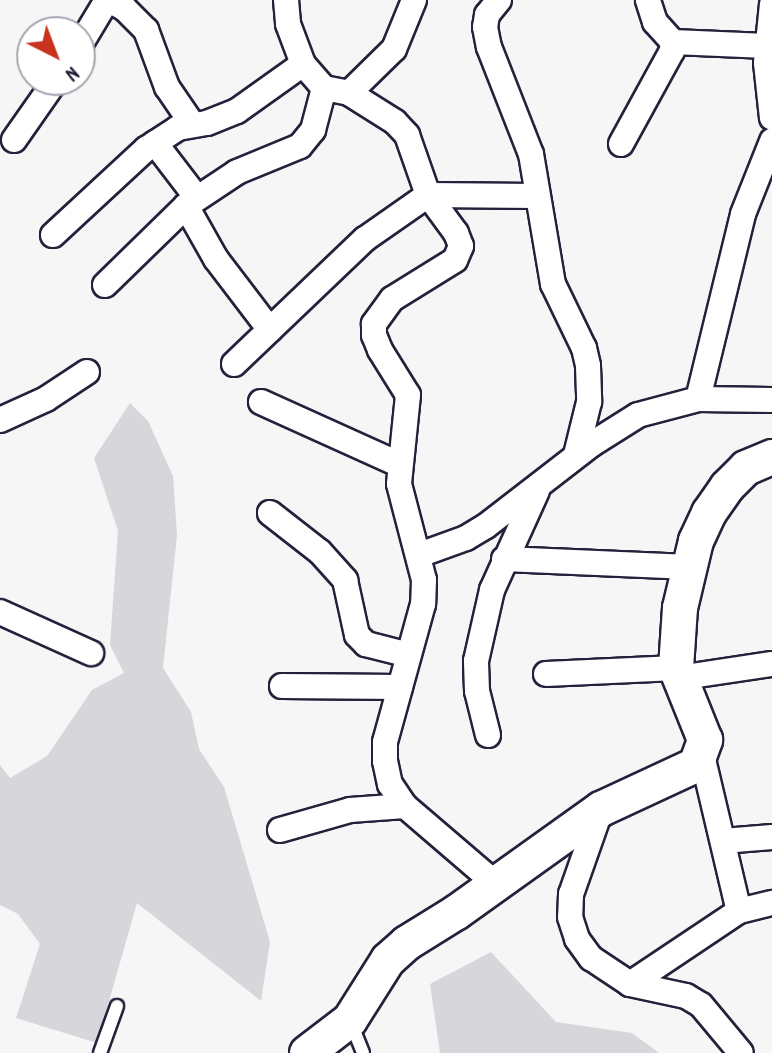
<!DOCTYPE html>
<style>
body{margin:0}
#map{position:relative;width:772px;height:1053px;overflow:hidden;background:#f6f6f7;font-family:Dekko,sans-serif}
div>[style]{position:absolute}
.green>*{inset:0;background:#d7d7db}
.roads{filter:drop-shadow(2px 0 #22223b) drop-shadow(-2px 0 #22223b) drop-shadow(0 2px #22223b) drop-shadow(0 -2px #22223b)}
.lane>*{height:12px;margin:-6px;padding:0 6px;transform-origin:6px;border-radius:6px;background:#fff}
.street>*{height:24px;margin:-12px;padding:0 12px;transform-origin:12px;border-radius:12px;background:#fff}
.secondary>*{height:34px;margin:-17px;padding:0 17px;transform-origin:17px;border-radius:17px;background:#fff}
span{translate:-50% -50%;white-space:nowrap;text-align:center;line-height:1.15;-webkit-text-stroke:6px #fff;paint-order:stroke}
.north{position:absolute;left:16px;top:16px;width:80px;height:80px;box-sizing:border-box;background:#fff;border:2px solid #a7a7b1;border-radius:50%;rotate:138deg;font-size:22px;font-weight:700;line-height:32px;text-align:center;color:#22223b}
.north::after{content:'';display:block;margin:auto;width:28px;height:36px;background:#c8321e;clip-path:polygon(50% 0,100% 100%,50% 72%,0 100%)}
</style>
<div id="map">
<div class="green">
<i style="clip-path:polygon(130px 403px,148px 421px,173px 476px,177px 535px,163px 668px,191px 712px,199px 749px,224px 787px,270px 942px,261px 1001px,137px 903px,97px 1043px,16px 1018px,40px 944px,18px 914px,0 905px,0 765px,10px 778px,47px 756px,92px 690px,124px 673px,110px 645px,118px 531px,94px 458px)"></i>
<i style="clip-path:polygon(491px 952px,556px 1022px,632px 1033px,659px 1053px,440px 1053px,430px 984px)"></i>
</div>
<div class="roads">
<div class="lane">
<i style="left:351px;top:1023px;width:32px;rotate:68deg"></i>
<i style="left:100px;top:1053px;width:50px;rotate:-70.1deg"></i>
</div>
<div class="street">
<i style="left:109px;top:0;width:18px;rotate:29deg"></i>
<i style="left:125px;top:9px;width:30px;rotate:45deg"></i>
<i style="left:146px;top:30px;width:61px;rotate:69.8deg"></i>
<i style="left:167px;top:87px;width:46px;rotate:55.6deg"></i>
<i style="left:286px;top:0;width:24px;rotate:85deg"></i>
<i style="left:288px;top:24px;width:43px;rotate:69.4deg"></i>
<i style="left:303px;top:64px;width:32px;rotate:49deg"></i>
<i style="left:324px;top:88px;width:25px;rotate:11deg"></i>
<i style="left:349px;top:93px;width:54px;rotate:32.2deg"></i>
<i style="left:395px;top:122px;width:18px;rotate:47deg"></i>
<i style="left:407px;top:135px;width:64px;rotate:70.7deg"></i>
<i style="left:428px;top:195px;width:47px;rotate:53.6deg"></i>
<i style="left:456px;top:233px;width:14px;rotate:69deg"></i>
<i style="left:461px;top:246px;width:15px;rotate:113deg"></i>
<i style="left:455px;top:260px;width:74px;rotate:148.2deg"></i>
<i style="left:392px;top:299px;width:31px;rotate:126deg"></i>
<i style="left:374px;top:324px;width:11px;rotate:90deg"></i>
<i style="left:374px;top:335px;width:16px;rotate:68deg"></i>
<i style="left:380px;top:350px;width:53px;rotate:58.1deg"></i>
<i style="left:408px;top:395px;width:89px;rotate:95.8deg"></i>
<i style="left:399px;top:484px;width:99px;rotate:75.4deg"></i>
<i style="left:424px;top:580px;width:24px;rotate:92deg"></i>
<i style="left:423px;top:604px;width:143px;rotate:105.4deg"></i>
<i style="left:385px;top:742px;width:19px;rotate:90deg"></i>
<i style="left:385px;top:761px;width:24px;rotate:78deg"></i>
<i style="left:390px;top:784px;width:27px;rotate:56deg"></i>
<i style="left:405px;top:806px;width:120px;rotate:40.6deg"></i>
<i style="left:499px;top:0;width:19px;rotate:129deg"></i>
<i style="left:487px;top:15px;width:12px;rotate:99deg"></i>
<i style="left:485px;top:27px;width:20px;rotate:79deg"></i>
<i style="left:489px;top:47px;width:115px;rotate:68.6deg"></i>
<i style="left:531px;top:154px;width:132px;rotate:80.4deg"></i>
<i style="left:553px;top:284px;width:71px;rotate:64.2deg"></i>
<i style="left:584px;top:348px;width:18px;rotate:77deg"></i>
<i style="left:588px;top:366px;width:36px;rotate:88deg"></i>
<i style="left:589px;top:402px;width:55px;rotate:103.8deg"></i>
<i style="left:772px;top:4px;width:59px;rotate:95.8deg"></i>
<i style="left:766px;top:63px;width:55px;rotate:83.8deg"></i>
<i style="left:673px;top:42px;width:94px;rotate:2.4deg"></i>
<i style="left:80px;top:45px;width:52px;rotate:-59deg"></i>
<i style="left:349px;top:93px;width:63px;rotate:-44.4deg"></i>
<i style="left:394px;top:49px;width:53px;rotate:-67.8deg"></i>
<i style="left:14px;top:140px;width:73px;rotate:-55deg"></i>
<i style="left:155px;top:143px;width:69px;rotate:52.6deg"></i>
<i style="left:621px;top:144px;width:106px;rotate:-61.3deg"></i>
<i style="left:672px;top:51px;width:9px;rotate:-84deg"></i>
<i style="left:673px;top:42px;width:27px;rotate:-132deg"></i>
<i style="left:655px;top:22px;width:23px;rotate:-108deg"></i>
<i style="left:186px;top:206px;width:61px;rotate:60.5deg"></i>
<i style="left:216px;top:259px;width:89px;rotate:52.7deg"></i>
<i style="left:53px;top:235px;width:127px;rotate:-42.8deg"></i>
<i style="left:146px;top:149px;width:38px;rotate:-33deg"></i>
<i style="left:178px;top:128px;width:29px;rotate:-10deg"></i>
<i style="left:207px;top:123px;width:32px;rotate:-22deg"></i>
<i style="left:237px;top:111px;width:81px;rotate:-35.5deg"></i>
<i style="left:105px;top:285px;width:113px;rotate:-44.3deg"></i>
<i style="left:186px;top:206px;width:61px;rotate:-33.7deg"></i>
<i style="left:237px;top:172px;width:68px;rotate:-22.4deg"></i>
<i style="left:300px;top:146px;width:21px;rotate:-51deg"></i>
<i style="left:313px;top:130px;width:43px;rotate:-75.3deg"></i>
<i style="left:234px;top:364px;width:181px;rotate:-43.7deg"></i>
<i style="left:365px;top:239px;width:77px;rotate:-34.9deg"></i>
<i style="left:428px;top:195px;width:108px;rotate:0.5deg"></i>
<i style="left:698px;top:399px;width:190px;rotate:-76.3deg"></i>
<i style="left:743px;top:214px;width:79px;rotate:-68.3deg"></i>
<i style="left:261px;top:402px;width:150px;rotate:24.3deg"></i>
<i style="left:0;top:420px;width:51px;rotate:-24.5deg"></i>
<i style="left:46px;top:399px;width:49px;rotate:-33.4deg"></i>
<i style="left:270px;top:513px;width:63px;rotate:38deg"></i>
<i style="left:320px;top:552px;width:38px;rotate:48deg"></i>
<i style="left:345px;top:580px;width:56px;rotate:77.7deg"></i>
<i style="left:357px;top:635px;width:13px;rotate:45deg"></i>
<i style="left:366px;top:644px;width:44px;rotate:14.3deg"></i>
<i style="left:419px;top:555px;width:50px;rotate:-19.9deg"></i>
<i style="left:466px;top:538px;width:23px;rotate:-31deg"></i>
<i style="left:486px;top:526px;width:134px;rotate:-37.7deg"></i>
<i style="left:592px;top:444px;width:54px;rotate:-32.2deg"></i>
<i style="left:638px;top:415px;width:62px;rotate:-14.9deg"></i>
<i style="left:698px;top:399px;width:74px;rotate:0.8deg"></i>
<i style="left:504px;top:559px;width:186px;rotate:2.5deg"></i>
<i style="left:0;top:612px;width:100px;rotate:24.3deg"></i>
<i style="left:546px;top:674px;width:130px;rotate:-2.6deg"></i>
<i style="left:678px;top:678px;width:95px;rotate:-8.5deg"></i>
<i style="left:282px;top:686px;width:118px;rotate:0.5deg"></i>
<i style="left:488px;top:735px;width:45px;rotate:-104deg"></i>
<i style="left:477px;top:691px;width:30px;rotate:-92deg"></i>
<i style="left:476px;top:661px;width:73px;rotate:-77.3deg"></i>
<i style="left:492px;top:590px;width:109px;rotate:-65.6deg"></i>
<i style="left:702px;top:755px;width:160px;rotate:76.7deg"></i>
<i style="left:601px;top:809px;width:90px;rotate:109.4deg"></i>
<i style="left:571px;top:894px;width:23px;rotate:92deg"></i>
<i style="left:570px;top:917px;width:23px;rotate:72deg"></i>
<i style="left:577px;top:939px;width:24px;rotate:54deg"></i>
<i style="left:591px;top:958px;width:47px;rotate:33.7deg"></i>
<i style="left:630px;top:984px;width:57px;rotate:12.1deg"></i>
<i style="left:686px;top:996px;width:17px;rotate:31deg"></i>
<i style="left:701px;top:1005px;width:62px;rotate:50.2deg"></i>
<i style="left:280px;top:830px;width:73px;rotate:-15.9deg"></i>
<i style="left:350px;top:810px;width:55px;rotate:-4.2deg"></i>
<i style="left:723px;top:841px;width:49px;rotate:-4.7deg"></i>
<i style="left:630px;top:984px;width:131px;rotate:-33.8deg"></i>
<i style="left:739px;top:911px;width:34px;rotate:-14deg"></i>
</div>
<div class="secondary">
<i style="left:307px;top:1053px;width:54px;rotate:-37.5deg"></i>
<i style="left:350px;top:1020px;width:71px;rotate:-57.7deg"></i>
<i style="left:388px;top:960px;width:25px;rotate:-42deg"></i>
<i style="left:407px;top:943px;width:59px;rotate:-31.8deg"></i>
<i style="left:457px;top:912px;width:177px;rotate:-35.6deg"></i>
<i style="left:601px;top:809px;width:105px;rotate:-24.9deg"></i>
<i style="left:696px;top:765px;width:27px;rotate:-70deg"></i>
<i style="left:705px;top:740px;width:78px;rotate:-111.9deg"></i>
<i style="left:676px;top:668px;width:60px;rotate:-86.2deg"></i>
<i style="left:680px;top:608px;width:69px;rotate:-76.6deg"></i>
<i style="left:696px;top:541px;width:31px;rotate:-65deg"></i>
<i style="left:709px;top:513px;width:32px;rotate:-55deg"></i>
<i style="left:727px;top:487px;width:27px;rotate:-45deg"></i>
<i style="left:746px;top:468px;width:28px;rotate:-23deg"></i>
</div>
</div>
<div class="north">N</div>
</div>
